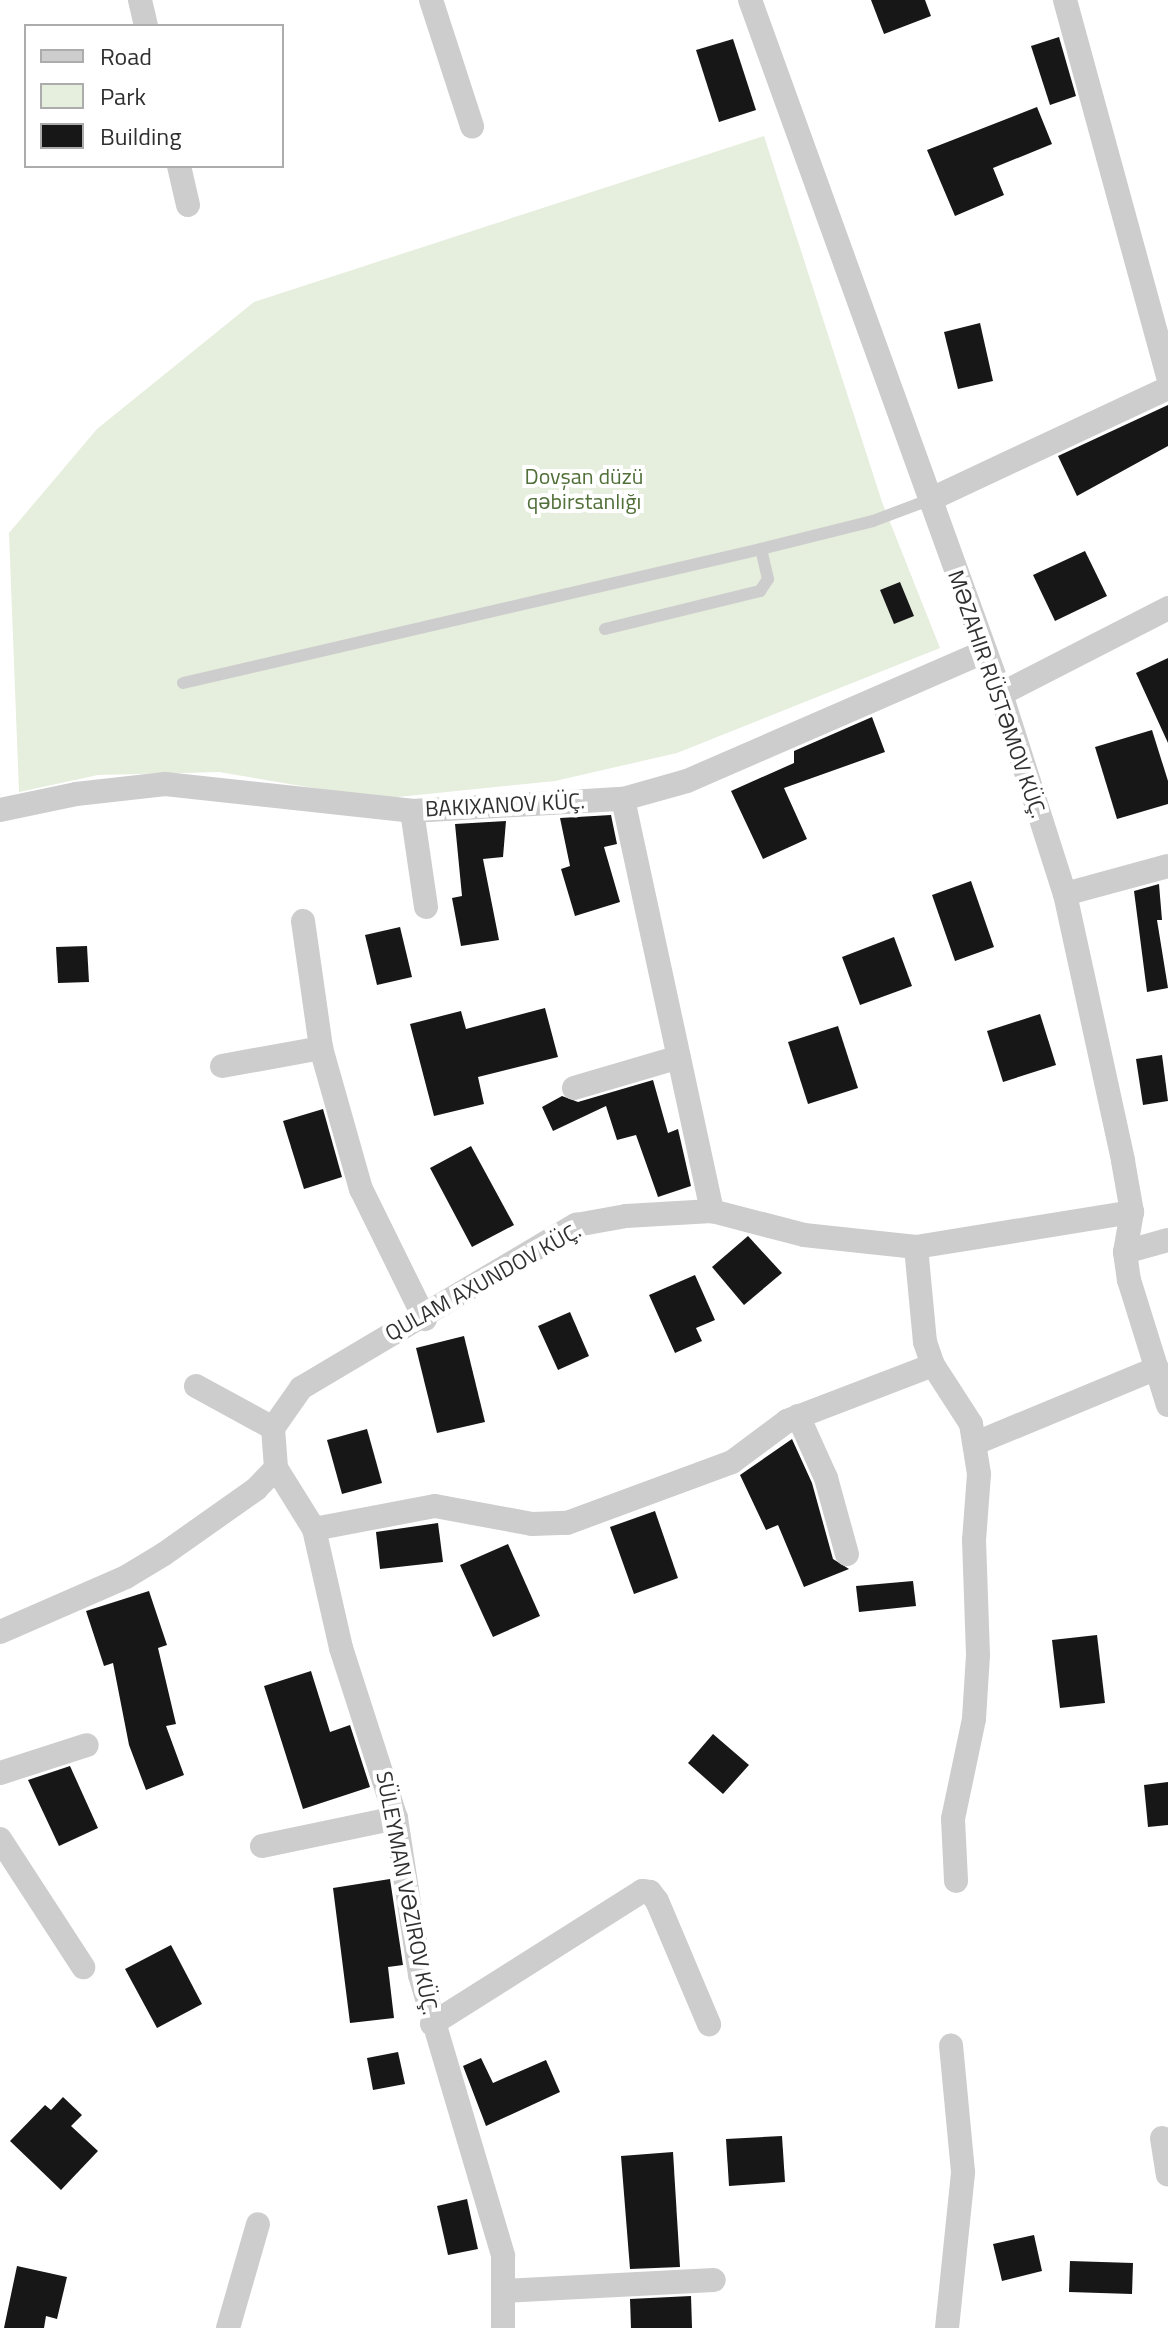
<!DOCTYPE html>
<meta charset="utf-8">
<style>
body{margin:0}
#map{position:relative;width:1168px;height:2328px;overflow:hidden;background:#fff;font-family:"Titillium Web",sans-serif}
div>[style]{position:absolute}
.green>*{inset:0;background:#e6eedd}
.building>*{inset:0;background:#171717}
.service>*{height:12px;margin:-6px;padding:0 6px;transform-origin:6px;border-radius:6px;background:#cdcdcd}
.minor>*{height:24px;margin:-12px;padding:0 12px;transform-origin:12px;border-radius:12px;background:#cdcdcd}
span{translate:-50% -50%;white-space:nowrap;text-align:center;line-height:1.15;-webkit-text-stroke:8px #fff;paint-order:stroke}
.park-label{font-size:22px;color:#517039}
.street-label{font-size:22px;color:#303030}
.legend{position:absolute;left:24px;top:24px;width:260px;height:144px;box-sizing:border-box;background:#fff;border:2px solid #acacac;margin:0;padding:10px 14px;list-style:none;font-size:24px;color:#303030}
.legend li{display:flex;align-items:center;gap:16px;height:40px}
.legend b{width:40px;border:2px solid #acacac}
</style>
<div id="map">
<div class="green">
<i style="clip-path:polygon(764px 136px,882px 502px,940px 648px,677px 753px,555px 781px,378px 799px,219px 772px,98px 775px,19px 792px,9px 533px,97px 429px,254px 302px)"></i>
</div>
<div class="building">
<i style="clip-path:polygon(871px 0,925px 0,931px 16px,884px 34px)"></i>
<i style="clip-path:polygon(1059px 37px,1076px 96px,1050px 105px,1031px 46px)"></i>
<i style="clip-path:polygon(733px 39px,756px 110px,719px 122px,696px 50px)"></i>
<i style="clip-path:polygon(1037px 107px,1052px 144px,993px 168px,1004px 195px,955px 216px,927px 150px)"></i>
<i style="clip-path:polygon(980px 323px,993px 381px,958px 389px,944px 332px)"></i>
<i style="clip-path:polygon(1168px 405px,1168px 446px,1077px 496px,1058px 456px)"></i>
<i style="clip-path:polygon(1085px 551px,1107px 596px,1055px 621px,1033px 575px)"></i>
<i style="clip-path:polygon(900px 582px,914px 616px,894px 624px,880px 590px)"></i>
<i style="clip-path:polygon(1168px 658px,1168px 743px,1136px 673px)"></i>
<i style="clip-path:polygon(872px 717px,885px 752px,784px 788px,807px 839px,763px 859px,731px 791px,794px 763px,794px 751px)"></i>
<i style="clip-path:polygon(1152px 730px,1168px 781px,1168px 804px,1117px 819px,1095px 747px)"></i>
<i style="clip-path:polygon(611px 815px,617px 844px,604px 847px,620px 902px,575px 916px,561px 869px,570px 866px,560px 818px)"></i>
<i style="clip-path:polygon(506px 821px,503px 857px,483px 859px,499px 940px,461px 946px,452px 898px,462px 896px,455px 824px)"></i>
<i style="clip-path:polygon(971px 881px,994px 947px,955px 961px,932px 895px)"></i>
<i style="clip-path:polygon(1159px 884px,1162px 920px,1157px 920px,1168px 988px,1147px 992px,1134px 891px)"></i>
<i style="clip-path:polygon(400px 927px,412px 977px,377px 985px,365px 935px)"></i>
<i style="clip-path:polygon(894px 937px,912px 986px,860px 1005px,842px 957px)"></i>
<i style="clip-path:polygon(87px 946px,89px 982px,58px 983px,56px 947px)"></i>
<i style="clip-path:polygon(545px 1008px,558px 1057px,478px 1077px,484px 1104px,434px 1116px,410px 1024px,461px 1011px,466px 1029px)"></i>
<i style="clip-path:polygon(1040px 1014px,1056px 1065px,1003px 1082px,987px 1031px)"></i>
<i style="clip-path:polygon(838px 1026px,858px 1088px,808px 1104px,788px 1042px)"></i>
<i style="clip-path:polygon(1162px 1055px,1168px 1101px,1143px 1105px,1136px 1059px)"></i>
<i style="clip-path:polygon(653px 1080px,668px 1133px,678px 1129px,691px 1186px,658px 1197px,636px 1135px,617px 1140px,606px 1106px,553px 1131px,542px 1107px,562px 1096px,578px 1102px)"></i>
<i style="clip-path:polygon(323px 1109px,342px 1177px,304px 1189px,283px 1121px)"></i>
<i style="clip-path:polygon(471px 1146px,514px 1225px,472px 1247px,430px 1168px)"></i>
<i style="clip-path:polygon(748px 1236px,782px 1273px,744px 1305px,712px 1267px)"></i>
<i style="clip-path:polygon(695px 1275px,715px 1320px,696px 1328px,702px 1341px,675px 1353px,649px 1295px)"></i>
<i style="clip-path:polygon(570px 1312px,589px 1356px,558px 1370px,538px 1326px)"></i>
<i style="clip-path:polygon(464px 1336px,485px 1422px,437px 1433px,416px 1348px)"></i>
<i style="clip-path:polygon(367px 1429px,382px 1483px,342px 1494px,327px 1440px)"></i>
<i style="clip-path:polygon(792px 1439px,812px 1483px,833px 1559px,849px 1569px,804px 1587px,778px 1525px,766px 1530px,740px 1475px)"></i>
<i style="clip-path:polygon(655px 1511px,678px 1578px,634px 1594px,610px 1527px)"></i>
<i style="clip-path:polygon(438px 1523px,443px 1562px,380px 1569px,376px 1532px)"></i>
<i style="clip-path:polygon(508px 1544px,540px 1616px,493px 1637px,460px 1565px)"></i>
<i style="clip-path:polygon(913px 1581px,916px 1606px,859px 1612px,856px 1586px)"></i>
<i style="clip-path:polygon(149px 1591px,167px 1645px,158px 1648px,176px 1724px,166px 1726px,184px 1775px,146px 1790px,129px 1745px,113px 1663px,104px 1666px,86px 1611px)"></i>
<i style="clip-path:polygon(1097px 1635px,1105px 1703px,1060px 1708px,1052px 1640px)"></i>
<i style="clip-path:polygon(311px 1671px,330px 1732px,350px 1725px,370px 1787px,303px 1809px,264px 1686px)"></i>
<i style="clip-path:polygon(713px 1734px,749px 1765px,723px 1794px,688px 1763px)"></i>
<i style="clip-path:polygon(70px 1766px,98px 1828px,59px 1846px,28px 1780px)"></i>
<i style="clip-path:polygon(1168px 1782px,1168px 1825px,1148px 1827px,1144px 1785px)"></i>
<i style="clip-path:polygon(390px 1879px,403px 1965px,388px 1967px,394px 2018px,350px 2023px,333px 1888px)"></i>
<i style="clip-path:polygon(171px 1945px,202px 2004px,157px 2028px,125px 1969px)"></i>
<i style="clip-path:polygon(398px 2052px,405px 2084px,373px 2090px,367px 2058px)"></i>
<i style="clip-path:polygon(481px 2058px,493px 2083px,546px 2060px,560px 2092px,486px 2126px,463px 2066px)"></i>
<i style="clip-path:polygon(63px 2097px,82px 2115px,71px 2126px,98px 2151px,61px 2190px,10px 2141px,45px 2105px,51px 2110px)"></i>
<i style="clip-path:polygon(782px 2136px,785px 2182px,729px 2186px,726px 2139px)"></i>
<i style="clip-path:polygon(673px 2152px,680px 2267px,630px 2269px,621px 2156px)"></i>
<i style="clip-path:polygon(467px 2199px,478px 2249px,448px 2255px,437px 2206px)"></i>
<i style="clip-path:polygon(1034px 2235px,1042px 2271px,1002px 2281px,993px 2244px)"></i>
<i style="clip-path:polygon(1070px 2261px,1133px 2263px,1132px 2294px,1069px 2292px)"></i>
<i style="clip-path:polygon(17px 2266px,67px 2277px,57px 2319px,46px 2316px,44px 2328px,4px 2328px)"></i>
<i style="clip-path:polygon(691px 2296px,692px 2328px,631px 2328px,630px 2299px)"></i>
</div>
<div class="service">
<i style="left:605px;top:629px;width:160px;rotate:-13.8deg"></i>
<i style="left:760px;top:591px;width:14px;rotate:-56deg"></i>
<i style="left:768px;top:579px;width:31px;rotate:-103deg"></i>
<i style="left:183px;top:683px;width:593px;rotate:-13.05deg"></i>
<i style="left:761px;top:549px;width:115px;rotate:-14deg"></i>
<i style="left:873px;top:521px;width:60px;rotate:-20.6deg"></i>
</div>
<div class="minor">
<i style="left:140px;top:0;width:27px;rotate:77deg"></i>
<i style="left:431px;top:0;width:133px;rotate:72deg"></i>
<i style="left:750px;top:0;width:738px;rotate:70.12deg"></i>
<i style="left:1001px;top:694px;width:210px;rotate:72.3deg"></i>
<i style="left:1065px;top:894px;width:273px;rotate:77.7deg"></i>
<i style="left:1123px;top:1161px;width:52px;rotate:80deg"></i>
<i style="left:1132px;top:1212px;width:41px;rotate:99.9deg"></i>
<i style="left:1125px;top:1252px;width:28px;rotate:82deg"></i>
<i style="left:1129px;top:1280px;width:131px;rotate:72.7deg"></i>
<i style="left:1065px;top:0;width:390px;rotate:74.7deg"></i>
<i style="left:179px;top:166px;width:40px;rotate:77deg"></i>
<i style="left:929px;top:500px;width:264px;rotate:-25.1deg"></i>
<i style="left:1001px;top:694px;width:188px;rotate:-27.2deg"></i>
<i style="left:623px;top:799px;width:422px;rotate:77.8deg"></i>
<i style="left:0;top:810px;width:78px;rotate:-11.9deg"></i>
<i style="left:76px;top:794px;width:90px;rotate:-6.4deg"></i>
<i style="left:165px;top:784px;width:248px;rotate:6.2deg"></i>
<i style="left:412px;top:811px;width:211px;rotate:-3.3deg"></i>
<i style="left:623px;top:799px;width:66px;rotate:-15.7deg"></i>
<i style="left:687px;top:781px;width:324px;rotate:-23.5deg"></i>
<i style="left:412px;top:811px;width:97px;rotate:81.7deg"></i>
<i style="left:1065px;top:894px;width:107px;rotate:-15.2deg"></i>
<i style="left:303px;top:921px;width:128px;rotate:81.9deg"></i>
<i style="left:321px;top:1048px;width:147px;rotate:74.2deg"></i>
<i style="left:361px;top:1189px;width:145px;rotate:63.8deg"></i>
<i style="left:222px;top:1066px;width:101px;rotate:-10.3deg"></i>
<i style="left:574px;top:1088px;width:109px;rotate:-16.4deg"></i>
<i style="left:916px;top:1247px;width:95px;rotate:84.6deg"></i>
<i style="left:925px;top:1342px;width:24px;rotate:71deg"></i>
<i style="left:933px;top:1365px;width:70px;rotate:57.2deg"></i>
<i style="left:971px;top:1424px;width:51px;rotate:80.9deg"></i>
<i style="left:979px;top:1474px;width:66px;rotate:94.3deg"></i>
<i style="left:974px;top:1540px;width:115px;rotate:88deg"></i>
<i style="left:978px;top:1655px;width:64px;rotate:93.6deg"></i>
<i style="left:974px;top:1719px;width:102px;rotate:101.9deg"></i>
<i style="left:953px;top:1819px;width:62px;rotate:87.2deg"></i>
<i style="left:1125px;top:1252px;width:45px;rotate:-15.6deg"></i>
<i style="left:196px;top:1386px;width:88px;rotate:28.6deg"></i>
<i style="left:798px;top:1416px;width:68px;rotate:65.7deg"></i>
<i style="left:826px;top:1478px;width:79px;rotate:74.6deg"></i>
<i style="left:976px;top:1443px;width:196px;rotate:-22.5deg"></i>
<i style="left:276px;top:1468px;width:72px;rotate:58.1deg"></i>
<i style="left:314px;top:1529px;width:122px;rotate:77.2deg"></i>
<i style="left:341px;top:1648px;width:179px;rotate:72.1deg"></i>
<i style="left:396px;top:1818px;width:159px;rotate:81.3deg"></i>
<i style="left:420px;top:1975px;width:293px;rotate:73.5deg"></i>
<i style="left:503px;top:2256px;width:72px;rotate:90deg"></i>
<i style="left:314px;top:1529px;width:123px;rotate:-10.8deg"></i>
<i style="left:435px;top:1506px;width:99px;rotate:10.5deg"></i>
<i style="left:532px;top:1524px;width:35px;rotate:-2deg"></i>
<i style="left:567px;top:1523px;width:176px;rotate:-20.3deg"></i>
<i style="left:732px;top:1462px;width:69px;rotate:-36.7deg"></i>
<i style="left:787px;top:1421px;width:156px;rotate:-21deg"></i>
<i style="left:0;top:1632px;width:137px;rotate:-23.6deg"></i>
<i style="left:126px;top:1577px;width:44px;rotate:-31.2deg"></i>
<i style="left:164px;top:1554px;width:113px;rotate:-35.2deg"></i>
<i style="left:256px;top:1489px;width:29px;rotate:-46deg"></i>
<i style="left:276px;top:1468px;width:40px;rotate:-94.3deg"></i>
<i style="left:273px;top:1428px;width:49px;rotate:-55deg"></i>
<i style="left:301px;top:1388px;width:320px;rotate:-30.7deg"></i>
<i style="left:576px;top:1225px;width:51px;rotate:-10.2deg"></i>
<i style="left:626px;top:1216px;width:86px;rotate:-3.3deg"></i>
<i style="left:712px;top:1211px;width:95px;rotate:14.6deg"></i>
<i style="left:804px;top:1235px;width:113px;rotate:6.1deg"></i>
<i style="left:916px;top:1247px;width:219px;rotate:-9.2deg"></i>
<i style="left:0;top:1773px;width:91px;rotate:-17.8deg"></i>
<i style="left:0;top:1839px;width:153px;rotate:57deg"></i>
<i style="left:262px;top:1846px;width:137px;rotate:-11.8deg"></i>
<i style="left:432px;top:2024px;width:249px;rotate:-32.3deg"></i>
<i style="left:642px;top:1891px;width:8px;rotate:7deg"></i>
<i style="left:650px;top:1892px;width:11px;rotate:52deg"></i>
<i style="left:657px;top:1901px;width:134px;rotate:67.1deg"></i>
<i style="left:1162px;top:2138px;width:37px;rotate:81deg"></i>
<i style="left:505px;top:2291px;width:209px;rotate:-3deg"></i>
<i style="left:228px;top:2328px;width:108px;rotate:-73.9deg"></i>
<i style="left:947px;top:2328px;width:157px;rotate:-84.1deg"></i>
<i style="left:963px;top:2172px;width:127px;rotate:-95.4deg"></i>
</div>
<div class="park-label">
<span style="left:584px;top:489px">Dovşan düzü<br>qəbirstanlığı</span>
</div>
<div class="street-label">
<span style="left:997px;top:694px;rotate:71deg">MƏZAHIR RÜSTƏMOV KÜÇ.</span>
<span style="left:505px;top:805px;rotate:-3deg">BAKIXANOV KÜÇ.</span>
<span style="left:483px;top:1282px;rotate:-29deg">QULAM AXUNDOV KÜÇ.</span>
<span style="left:407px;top:1893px;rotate:79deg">SÜLEYMAN VƏZIROV KÜÇ.</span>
</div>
<ul class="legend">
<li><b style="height:10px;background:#cdcdcd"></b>Road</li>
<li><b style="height:22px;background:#e6eedd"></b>Park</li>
<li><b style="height:22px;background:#171717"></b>Building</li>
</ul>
</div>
